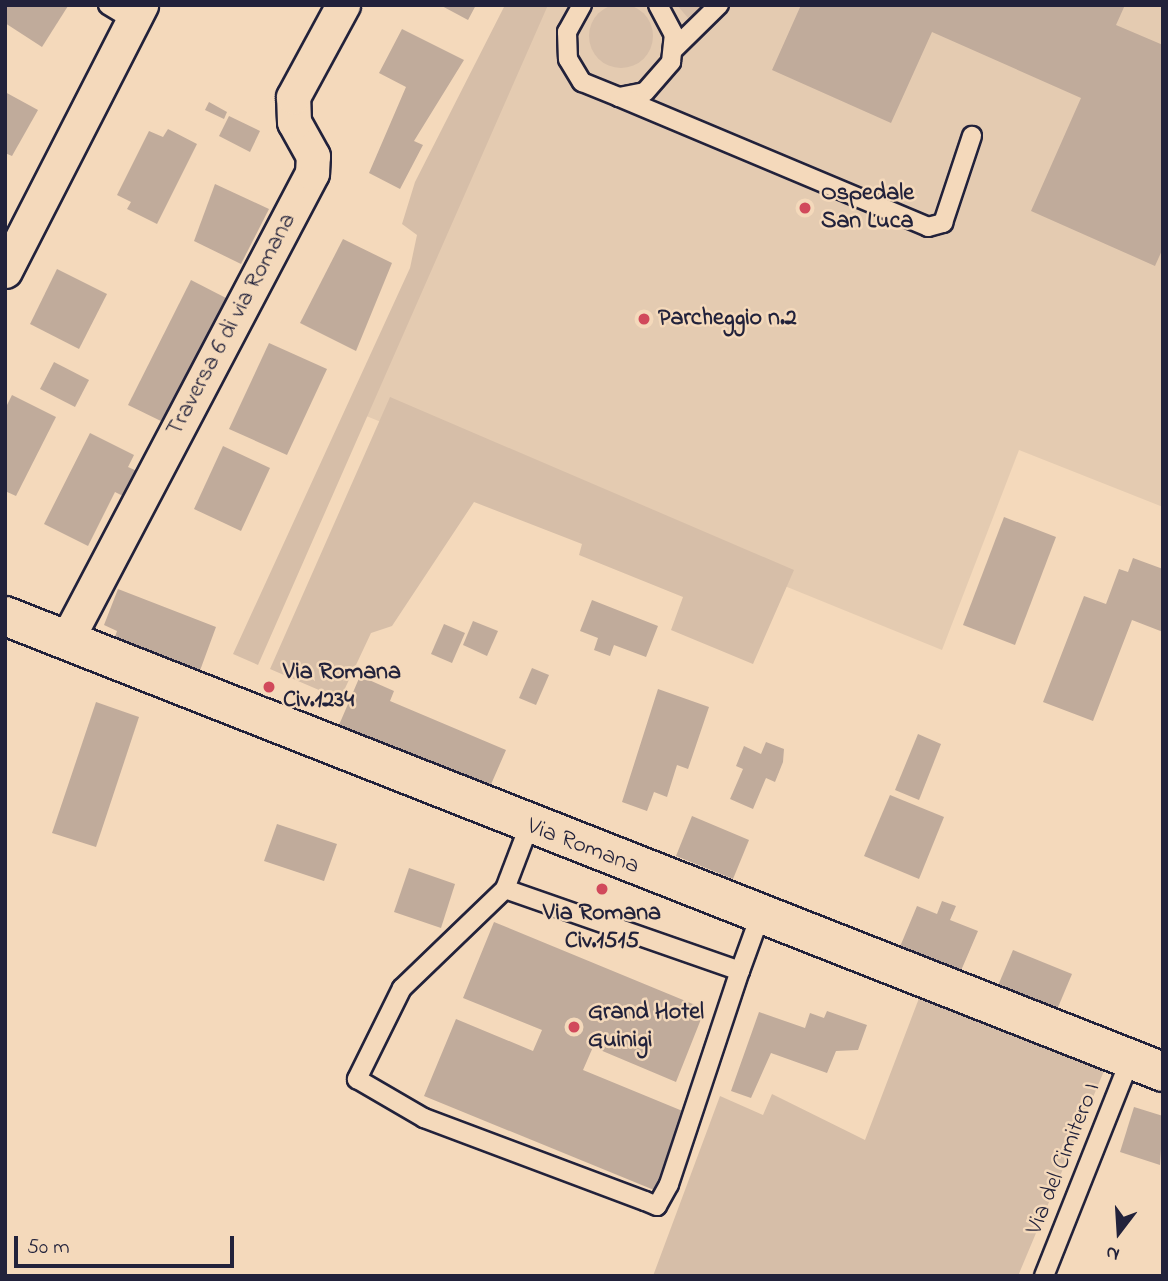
<!DOCTYPE html>
<style>
body{margin:0}
#map{position:relative;width:1168px;height:1281px;overflow:hidden;background:#f4d9bb;font-family:"Indie Flower",sans-serif}
div>[style]{position:absolute}
.built>*{inset:0;background:#e4cbb1}
.green>*{inset:0;background:#d6bea8}
.round{border-radius:50%}
.building>*{inset:0;background:#c0ab9b}
.roads{filter:drop-shadow(2px 0 #22223b) drop-shadow(-2px 0 #22223b) drop-shadow(0 2px #22223b) drop-shadow(0 -2px #22223b)}
.service>*{height:18px;margin:-9px;padding:0 9px;transform-origin:9px;border-radius:9px;background:#f4d9bb}
.minor>*{height:33px;margin:-16.5px;padding:0 16.5px;transform-origin:16.5px;border-radius:16.5px;background:#f4d9bb}
.secondary>*{height:38px;margin:-19px;padding:0 19px;transform-origin:19px;border-radius:19px;background:#f4d9bb}
.dots>*{width:19px;height:19px;translate:-50% -50%;box-sizing:border-box;border:4px solid #f4d9bb;border-radius:50%}
span{translate:-50% -50%;white-space:nowrap;text-align:center;line-height:1.15;-webkit-text-stroke:5px #f4d9bb;paint-order:stroke}
.poi-label{font-size:24px;color:#22223b;font-weight:700}
.left{translate:0 -50%;text-align:left}
.street-label{font-size:24px;color:#22223b}
.frame{position:absolute;inset:0;border:7px solid #22223b;pointer-events:none}
.north{position:absolute;left:1084px;top:1197px;width:70px;height:70px;-webkit-text-stroke:5px #f4d9bb;paint-order:stroke;rotate:197deg;font-size:19px;font-weight:700;line-height:28px;text-align:center;color:#22223b}
.north::after{content:'';display:block;margin:auto;width:24px;height:32px;background:#22223b;clip-path:polygon(50% 0,100% 100%,50% 72%,0 100%)}
.scale{position:absolute;left:14px;top:1236px;width:220px;height:32px;box-sizing:border-box;border:4px solid #22223b;border-top:0;padding-left:9px;font-size:21px;line-height:24px;white-space:nowrap;color:#22223b;-webkit-text-stroke:5px #f4d9bb;paint-order:stroke}
</style>
<div id="map">
<div class="built">
<i style="clip-path:polygon(540px 5px,1163px 5px,1163px 507px,1019px 450px,942px 650px,354px 411px)"></i>
</div>
<div class="green">
<i class="round" style="left:589px;top:4px;width:64px;height:64px"></i>
<i style="clip-path:polygon(505px 5px,548px 5px,258px 665px,233px 654px,410px 268px,417px 235px,402px 224px,415px 182px)"></i>
<i style="clip-path:polygon(677px 5px,706px 5px,688px 18px)"></i>
<i style="clip-path:polygon(390px 397px,794px 570px,753px 664px,671px 630px,683px 597px,579px 555px,582px 544px,474px 502px,392px 626px,371px 633px,340px 699px,270px 669px)"></i>
<i style="clip-path:polygon(921px 993px,1104px 1071px,1018px 1276px,653px 1276px,720px 1096px,763px 1115px,772px 1094px,865px 1140px)"></i>
</div>
<div class="building">
<i style="clip-path:polygon(5px 5px,66px 5px,68px 6px,42px 47px,5px 23px)"></i>
<i style="clip-path:polygon(440px 5px,476px 5px,468px 20px)"></i>
<i style="clip-path:polygon(801px 5px,1125px 5px,1116px 25px,1163px 45px,1163px 248px,1155px 266px,1031px 211px,1081px 98px,932px 32px,891px 123px,772px 70px)"></i>
<i style="clip-path:polygon(402px 29px,464px 60px,414px 141px,423px 145px,400px 189px,369px 173px,406px 87px,379px 73px)"></i>
<i style="clip-path:polygon(5px 92px,38px 110px,12px 156px,5px 153px)"></i>
<i style="clip-path:polygon(209px 102px,227px 112px,224px 119px,205px 110px)"></i>
<i style="clip-path:polygon(229px 116px,260px 131px,250px 152px,219px 136px)"></i>
<i style="clip-path:polygon(168px 129px,197px 144px,157px 224px,127px 209px,131px 202px,117px 195px,149px 131px,163px 137px)"></i>
<i style="clip-path:polygon(215px 184px,269px 209px,241px 264px,194px 241px)"></i>
<i style="clip-path:polygon(343px 239px,392px 263px,356px 351px,300px 323px)"></i>
<i style="clip-path:polygon(57px 269px,107px 294px,79px 349px,30px 324px)"></i>
<i style="clip-path:polygon(191px 280px,226px 298px,163px 422px,128px 405px)"></i>
<i style="clip-path:polygon(269px 343px,327px 369px,287px 455px,229px 429px)"></i>
<i style="clip-path:polygon(54px 362px,89px 380px,75px 407px,40px 389px)"></i>
<i style="clip-path:polygon(12px 395px,56px 417px,16px 496px,5px 491px,5px 409px)"></i>
<i style="clip-path:polygon(90px 433px,134px 455px,128px 467px,146px 475px,133px 501px,115px 492px,88px 546px,44px 524px)"></i>
<i style="clip-path:polygon(223px 446px,270px 468px,241px 531px,194px 509px)"></i>
<i style="clip-path:polygon(1004px 517px,1056px 537px,1015px 645px,963px 625px)"></i>
<i style="clip-path:polygon(1133px 558px,1163px 569px,1163px 632px,1132px 620px,1093px 721px,1043px 702px,1084px 596px,1106px 604px,1119px 569px,1128px 572px)"></i>
<i style="clip-path:polygon(118px 589px,216px 627px,198px 676px,113px 643px,117px 631px,104px 625px)"></i>
<i style="clip-path:polygon(592px 600px,658px 626px,646px 657px,614px 645px,610px 656px,594px 650px,598px 638px,580px 631px)"></i>
<i style="clip-path:polygon(473px 621px,498px 631px,487px 656px,463px 645px)"></i>
<i style="clip-path:polygon(444px 624px,465px 633px,452px 663px,431px 654px)"></i>
<i style="clip-path:polygon(532px 668px,549px 675px,536px 705px,519px 698px)"></i>
<i style="clip-path:polygon(360px 676px,394px 691px,390px 701px,506px 750px,489px 789px,339px 725px)"></i>
<i style="clip-path:polygon(658px 689px,709px 707px,688px 769px,677px 765px,667px 797px,654px 792px,647px 811px,622px 802px)"></i>
<i style="clip-path:polygon(96px 702px,139px 717px,96px 847px,52px 833px)"></i>
<i style="clip-path:polygon(918px 734px,941px 744px,919px 800px,895px 790px)"></i>
<i style="clip-path:polygon(766px 742px,784px 749px,783px 762px,775px 782px,766px 778px,753px 809px,730px 799px,743px 769px,736px 766px,744px 746px,761px 754px)"></i>
<i style="clip-path:polygon(890px 795px,944px 817px,919px 879px,864px 856px)"></i>
<i style="clip-path:polygon(692px 816px,749px 840px,733px 879px,676px 856px)"></i>
<i style="clip-path:polygon(277px 824px,337px 844px,324px 881px,264px 861px)"></i>
<i style="clip-path:polygon(409px 868px,455px 884px,441px 928px,394px 912px)"></i>
<i style="clip-path:polygon(942px 901px,956px 906px,950px 920px,978px 931px,960px 973px,899px 949px,917px 906px,937px 914px)"></i>
<i style="clip-path:polygon(494px 922px,705px 1009px,676px 1082px,593px 1047px,583px 1070px,685px 1112px,654px 1190px,424px 1096px,456px 1019px,533px 1051px,542px 1030px,463px 998px)"></i>
<i style="clip-path:polygon(1013px 950px,1072px 974px,1056px 1012px,997px 988px)"></i>
<i style="clip-path:polygon(827px 1011px,867px 1025px,858px 1050px,836px 1051px,827px 1073px,771px 1053px,751px 1098px,731px 1091px,759px 1012px,805px 1028px,810px 1013px,824px 1018px)"></i>
<i style="clip-path:polygon(1134px 1107px,1163px 1116px,1160px 1165px,1120px 1152px)"></i>
</div>
<div class="roads">
<div class="service">
<i style="left:108px;top:5px;width:29px;rotate:31deg"></i>
<i style="left:582px;top:5px;width:31px;rotate:119deg"></i>
<i style="left:567px;top:32px;width:27px;rotate:88deg"></i>
<i style="left:568px;top:59px;width:27px;rotate:59deg"></i>
<i style="left:582px;top:82px;width:40px;rotate:22deg"></i>
<i style="left:619px;top:97px;width:26px;rotate:-11deg"></i>
<i style="left:645px;top:92px;width:40px;rotate:-49deg"></i>
<i style="left:671px;top:62px;width:27px;rotate:-84deg"></i>
<i style="left:674px;top:35px;width:34px;rotate:-118deg"></i>
<i style="left:674px;top:49px;width:63px;rotate:-44.4deg"></i>
<i style="left:619px;top:97px;width:335px;rotate:22.8deg"></i>
<i style="left:928px;top:227px;width:16px;rotate:-15deg"></i>
<i style="left:943px;top:223px;width:92px;rotate:-71.6deg"></i>
<i style="left:529px;top:826px;width:67px;rotate:110.9deg"></i>
<i style="left:505px;top:889px;width:249px;rotate:19.2deg"></i>
<i style="left:740px;top:971px;width:59px;rotate:-70deg"></i>
<i style="left:505px;top:889px;width:143px;rotate:136.1deg"></i>
<i style="left:402px;top:988px;width:102px;rotate:116.3deg"></i>
<i style="left:357px;top:1079px;width:78px;rotate:30.2deg"></i>
<i style="left:424px;top:1118px;width:236px;rotate:20.6deg"></i>
<i style="left:645px;top:1201px;width:13px;rotate:23deg"></i>
<i style="left:657px;top:1206px;width:25px;rotate:-61deg"></i>
<i style="left:669px;top:1184px;width:225px;rotate:-71.6deg"></i>
<i style="left:1044px;top:1276px;width:232px;rotate:-68.3deg"></i>
</div>
<div class="minor">
<i style="left:5px;top:271px;width:299px;rotate:-62.9deg"></i>
<i style="left:66px;top:641px;width:529px;rotate:-62.27deg"></i>
<i style="left:312px;top:173px;width:17px;rotate:-87deg"></i>
<i style="left:313px;top:156px;width:39px;rotate:-119deg"></i>
<i style="left:294px;top:122px;width:25px;rotate:-92deg"></i>
<i style="left:293px;top:97px;width:105px;rotate:-61.5deg"></i>
</div>
<div class="secondary">
<i style="left:5px;top:616px;width:1245px;rotate:21.49deg"></i>
</div>
</div>
<div class="dots">
<i style="left:805px;top:208px;background:#d1495b"></i>
<i style="left:644px;top:319px;background:#d1495b"></i>
<i style="left:269px;top:687px;background:#d1495b"></i>
<i style="left:602px;top:889px;background:#d1495b"></i>
<i style="left:574px;top:1027px;background:#d1495b"></i>
</div>
<div class="poi-label">
<span class="left" style="left:821px;top:208px">Ospedale<br>San Luca</span>
<span class="left" style="left:658px;top:319px">Parcheggio n.2</span>
<span class="left" style="left:283px;top:687px">Via Romana<br>Civ.1234</span>
<span style="left:602px;top:928px">Via Romana<br>Civ.1515</span>
<span class="left" style="left:588px;top:1027px">Grand Hotel<br>Guinigi</span>
</div>
<div class="street-label">
<span style="left:232px;top:325px;rotate:-62deg">Traversa 6 di via Romana</span>
<span style="left:583px;top:847px;rotate:21deg">Via Romana</span>
<span style="left:1064px;top:1159px;rotate:-68deg">Via del Cimitero I</span>
</div>
<div class="frame"></div>
<div class="north">N</div>
<div class="scale">50 m</div>
</div>
